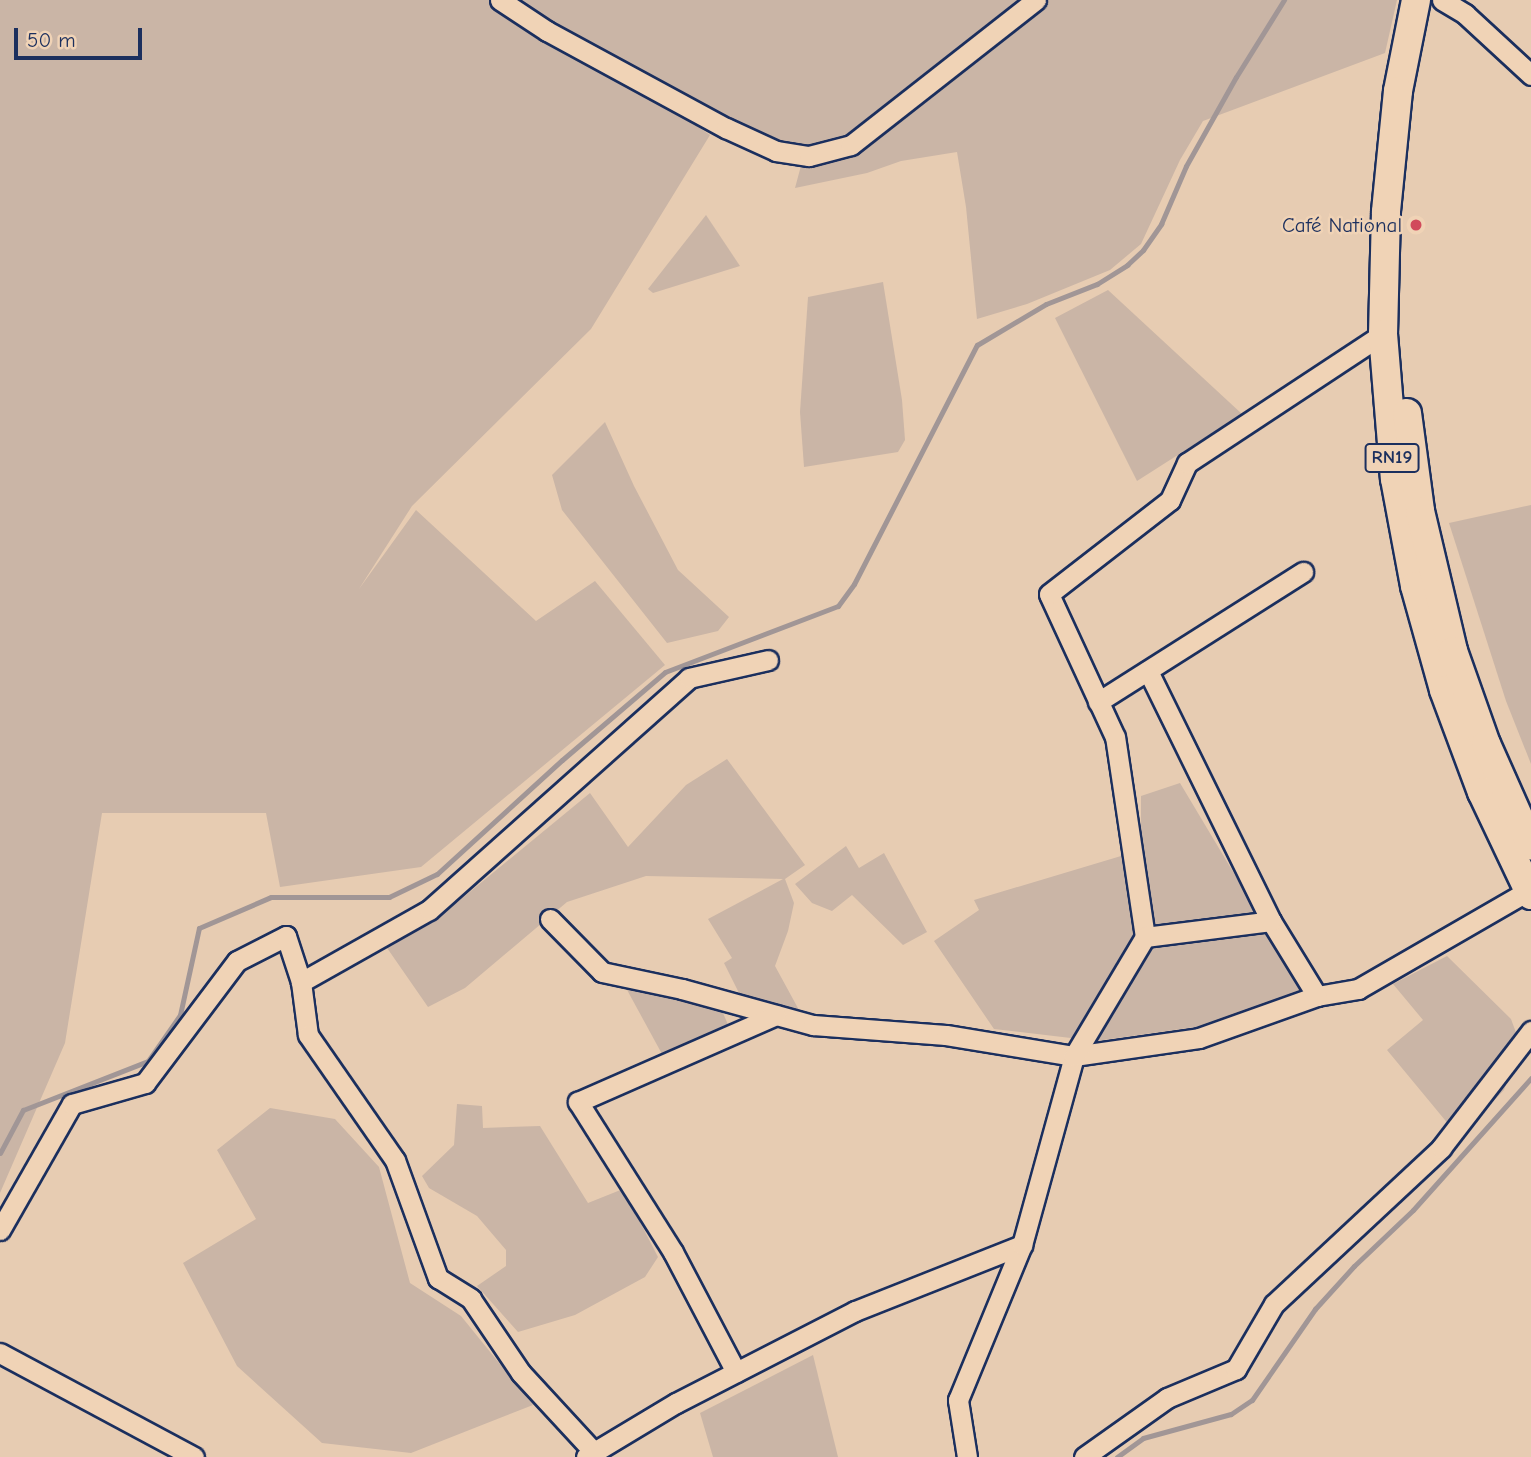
<!DOCTYPE html>
<meta charset="utf-8">
<style>
body{margin:0}
#map{position:relative;width:1531px;height:1457px;overflow:hidden;background:#e7ccb2;font-family:"Comic Neue",sans-serif}
div>[style]{position:absolute}
.green>*{inset:0;background:#cab5a6}
.stream>*{height:5px;margin:-2.5px;padding:0 2.5px;transform-origin:2.5px;border-radius:2.5px;background:#a19696}
.roads{filter:drop-shadow(2px 0 #1b2f5e) drop-shadow(-2px 0 #1b2f5e) drop-shadow(0 2px #1b2f5e) drop-shadow(0 -2px #1b2f5e)}
.minor>*{height:19px;margin:-9.5px;padding:0 9.5px;transform-origin:9.5px;border-radius:9.5px;background:#f0d3b6}
.highway>*{height:28px;margin:-14px;padding:0 14px;transform-origin:14px;border-radius:14px;background:#f0d3b6}
.dots>*{width:19px;height:19px;translate:-50% -50%;box-sizing:border-box;border:4px solid #f0d3b6;border-radius:50%}
span{translate:-50% -50%;white-space:nowrap;text-align:center;line-height:1.15;-webkit-text-stroke:5px #f0d3b6;paint-order:stroke}
.shield-label span{padding:2px 5px;background:#f0d3b6;border:2px solid;border-radius:5px;-webkit-text-stroke-width:0}
.shield-label{font-size:19px;color:#1b2f5e;font-weight:700}
.poi-label{font-size:21px;color:#1b2f5e}
.right{translate:-100% -50%;text-align:right}
.scale{position:absolute;left:14px;top:28px;width:128px;height:32px;box-sizing:border-box;border:4px solid #1b2f5e;border-top:0;padding-left:9px;font-size:21px;line-height:24px;white-space:nowrap;color:#1b2f5e;-webkit-text-stroke:5px #f0d3b6;paint-order:stroke}
</style>
<div id="map">
<div class="green">
<i style="clip-path:polygon(0 0,1397px 0,1385px 53px,1203px 121px,1180px 160px,1141px 244px,1110px 270px,1027px 304px,977px 319px,966px 207px,957px 152px,901px 161px,867px 173px,795px 188px,802px 162px,523px 8px,710px 135px,591px 329px,412px 506px,359px 589px,416px 510px,536px 621px,595px 581px,665px 665px,421px 867px,280px 887px,266px 813px,102px 813px,65px 1043px,0 1193px)"></i>
<i style="clip-path:polygon(706px 215px,740px 266px,653px 293px,648px 289px)"></i>
<i style="clip-path:polygon(883px 282px,902px 400px,905px 440px,898px 452px,804px 467px,800px 412px,808px 297px)"></i>
<i style="clip-path:polygon(1108px 290px,1242px 414px,1137px 481px,1055px 318px)"></i>
<i style="clip-path:polygon(605px 422px,634px 486px,678px 570px,729px 617px,718px 631px,667px 643px,562px 510px,552px 475px)"></i>
<i style="clip-path:polygon(1531px 505px,1531px 764px,1506px 701px,1449px 523px)"></i>
<i style="clip-path:polygon(727px 759px,805px 865px,785px 879px,794px 903px,788px 931px,775px 966px,799px 1010px,741px 997px,724px 963px,732px 958px,708px 919px,783px 879px,646px 876px,567px 902px,465px 988px,428px 1007px,385px 945px,443px 914px,590px 793px,628px 847px,686px 785px)"></i>
<i style="clip-path:polygon(1180px 783px,1303px 989px,1202px 1026px,1096px 1041px,994px 1029px,934px 941px,979px 910px,974px 900px,1141px 850px,1141px 796px)"></i>
<i style="clip-path:polygon(846px 846px,859px 868px,884px 853px,927px 932px,903px 945px,852px 895px,832px 911px,812px 903px,795px 884px)"></i>
<i style="clip-path:polygon(1447px 956px,1511px 1019px,1521px 1046px,1504px 1090px,1459px 1137px,1387px 1050px,1423px 1020px,1393px 984px)"></i>
<i style="clip-path:polygon(626px 988px,720px 1006px,729px 1027px,662px 1054px)"></i>
<i style="clip-path:polygon(457px 1104px,482px 1106px,483px 1128px,540px 1126px,588px 1203px,623px 1189px,658px 1257px,645px 1277px,575px 1315px,518px 1332px,477px 1286px,506px 1266px,506px 1250px,477px 1216px,429px 1188px,422px 1176px,454px 1145px)"></i>
<i style="clip-path:polygon(270px 1108px,335px 1119px,379px 1167px,410px 1283px,461px 1316px,533px 1405px,411px 1453px,322px 1443px,237px 1366px,183px 1263px,256px 1219px,217px 1150px)"></i>
<i style="clip-path:polygon(813px 1355px,838px 1457px,713px 1457px,700px 1413px)"></i>
</div>
<div class="stream">
<i style="left:0;top:1153px;width:49px;rotate:-61.9deg"></i>
<i style="left:23px;top:1110px;width:134px;rotate:-21.4deg"></i>
<i style="left:148px;top:1061px;width:56px;rotate:-55.2deg"></i>
<i style="left:180px;top:1015px;width:89px;rotate:-77.7deg"></i>
<i style="left:199px;top:928px;width:78px;rotate:-23.3deg"></i>
<i style="left:271px;top:897px;width:118px"></i>
<i style="left:389px;top:897px;width:53px;rotate:-25.6deg"></i>
<i style="left:437px;top:874px;width:169px;rotate:-42.4deg"></i>
<i style="left:562px;top:760px;width:135px;rotate:-40.5deg"></i>
<i style="left:665px;top:672px;width:185px;rotate:-20.9deg"></i>
<i style="left:838px;top:606px;width:27px;rotate:-54deg"></i>
<i style="left:854px;top:584px;width:269px;rotate:-62.8deg"></i>
<i style="left:977px;top:345px;width:80px;rotate:-30.7deg"></i>
<i style="left:1046px;top:304px;width:55px;rotate:-21.4deg"></i>
<i style="left:1097px;top:284px;width:36px;rotate:-32deg"></i>
<i style="left:1127px;top:265px;width:22px;rotate:-43deg"></i>
<i style="left:1143px;top:250px;width:32px;rotate:-55deg"></i>
<i style="left:1161px;top:224px;width:63px;rotate:-66.7deg"></i>
<i style="left:1186px;top:166px;width:102px;rotate:-60.7deg"></i>
<i style="left:1236px;top:77px;width:91px;rotate:-58.1deg"></i>
<i style="left:1117px;top:1457px;width:32px;rotate:-36deg"></i>
<i style="left:1143px;top:1438px;width:91px;rotate:-15.3deg"></i>
<i style="left:1231px;top:1414px;width:25px;rotate:-34deg"></i>
<i style="left:1252px;top:1400px;width:111px;rotate:-55.3deg"></i>
<i style="left:1315px;top:1309px;width:58px;rotate:-47.8deg"></i>
<i style="left:1354px;top:1266px;width:81px;rotate:-43.5deg"></i>
<i style="left:1413px;top:1210px;width:177px;rotate:-48.2deg"></i>
</div>
<div class="roads">
<div class="minor">
<i style="left:500px;top:0;width:56px;rotate:33.4deg"></i>
<i style="left:547px;top:31px;width:204px;rotate:28.5deg"></i>
<i style="left:726px;top:128px;width:55px;rotate:24.7deg"></i>
<i style="left:776px;top:151px;width:33px;rotate:9deg"></i>
<i style="left:809px;top:156px;width:43px;rotate:-14.7deg"></i>
<i style="left:851px;top:145px;width:235px;rotate:-38.1deg"></i>
<i style="left:1442px;top:0;width:27px;rotate:31deg"></i>
<i style="left:1465px;top:14px;width:90px;rotate:42.7deg"></i>
<i style="left:1098px;top:702px;width:243px;rotate:-32.4deg"></i>
<i style="left:550px;top:919px;width:74px;rotate:45.5deg"></i>
<i style="left:602px;top:972px;width:82px;rotate:12deg"></i>
<i style="left:682px;top:989px;width:136px;rotate:15.4deg"></i>
<i style="left:813px;top:1025px;width:133px;rotate:4.3deg"></i>
<i style="left:946px;top:1035px;width:130px;rotate:9.3deg"></i>
<i style="left:1074px;top:1056px;width:126px;rotate:-8.2deg"></i>
<i style="left:1199px;top:1038px;width:125px;rotate:-19.6deg"></i>
<i style="left:1317px;top:996px;width:42px;rotate:-9.7deg"></i>
<i style="left:1358px;top:989px;width:200px;rotate:-30deg"></i>
<i style="left:1271px;top:921px;width:88px;rotate:58.5deg"></i>
<i style="left:1145px;top:937px;width:202px;rotate:-98.5deg"></i>
<i style="left:1115px;top:737px;width:157px;rotate:-114.8deg"></i>
<i style="left:1049px;top:594px;width:153px;rotate:-37.8deg"></i>
<i style="left:1170px;top:500px;width:41px;rotate:-65.3deg"></i>
<i style="left:1187px;top:463px;width:235px;rotate:-33.4deg"></i>
<i style="left:301px;top:982px;width:147px;rotate:-29.4deg"></i>
<i style="left:429px;top:910px;width:348px;rotate:-41.7deg"></i>
<i style="left:689px;top:678px;width:81px;rotate:-12.8deg"></i>
<i style="left:0;top:1230px;width:145px;rotate:-60.3deg"></i>
<i style="left:72px;top:1104px;width:76px;rotate:-16deg"></i>
<i style="left:145px;top:1083px;width:153px;rotate:-53deg"></i>
<i style="left:237px;top:961px;width:55px;rotate:-27deg"></i>
<i style="left:286px;top:936px;width:48px;rotate:71.9deg"></i>
<i style="left:301px;top:982px;width:53px;rotate:82.5deg"></i>
<i style="left:308px;top:1035px;width:152px;rotate:55.2deg"></i>
<i style="left:395px;top:1160px;width:126px;rotate:70deg"></i>
<i style="left:438px;top:1278px;width:39px;rotate:32deg"></i>
<i style="left:471px;top:1299px;width:89px;rotate:56deg"></i>
<i style="left:521px;top:1373px;width:108px;rotate:47.3deg"></i>
<i style="left:0;top:1353px;width:220px;rotate:28.2deg"></i>
<i style="left:736px;top:1372px;width:136px;rotate:-117.7deg"></i>
<i style="left:673px;top:1252px;width:178px;rotate:-122.3deg"></i>
<i style="left:578px;top:1102px;width:216px;rotate:-23.7deg"></i>
<i style="left:586px;top:1457px;width:105px;rotate:-31deg"></i>
<i style="left:676px;top:1403px;width:201px;rotate:-27.2deg"></i>
<i style="left:855px;top:1311px;width:180px;rotate:-21.6deg"></i>
<i style="left:967px;top:1457px;width:58px;rotate:-99deg"></i>
<i style="left:958px;top:1400px;width:168px;rotate:-67.6deg"></i>
<i style="left:1022px;top:1245px;width:196px;rotate:-74.6deg"></i>
<i style="left:1074px;top:1056px;width:139px;rotate:-59.2deg"></i>
<i style="left:1145px;top:937px;width:127px;rotate:-7.2deg"></i>
<i style="left:1271px;top:921px;width:279px;rotate:-116.2deg"></i>
<i style="left:1084px;top:1457px;width:102px;rotate:-35.4deg"></i>
<i style="left:1167px;top:1398px;width:75px;rotate:-22.8deg"></i>
<i style="left:1236px;top:1369px;width:75px;rotate:-59.7deg"></i>
<i style="left:1274px;top:1304px;width:229px;rotate:-43deg"></i>
<i style="left:1441px;top:1148px;width:148px;rotate:-52.4deg"></i>
</div>
<div class="highway">
<i style="left:1416px;top:0;width:93px;rotate:101.2deg"></i>
<i style="left:1398px;top:91px;width:122px;rotate:95.7deg"></i>
<i style="left:1386px;top:212px;width:122px;rotate:91.4deg"></i>
<i style="left:1383px;top:334px;width:145px;rotate:85.3deg"></i>
<i style="left:1395px;top:479px;width:109px;rotate:79.4deg"></i>
<i style="left:1415px;top:586px;width:108px;rotate:74.4deg"></i>
<i style="left:1444px;top:690px;width:109px;rotate:69.6deg"></i>
<i style="left:1482px;top:792px;width:114px;rotate:64.6deg"></i>
<i style="left:1407px;top:413px;width:99px;rotate:82.4deg"></i>
<i style="left:1420px;top:511px;width:144px;rotate:76.7deg"></i>
<i style="left:1453px;top:651px;width:99px;rotate:70.5deg"></i>
<i style="left:1486px;top:744px;width:111px;rotate:66deg"></i>
</div>
</div>
<div class="dots">
<i style="left:1416px;top:225px;background:#d1495b"></i>
</div>
<div class="shield-label">
<span style="left:1392px;top:458px">RN19</span>
</div>
<div class="poi-label">
<span class="right" style="left:1402px;top:225px">Café National</span>
</div>
<div class="scale">50 m</div>
</div>
